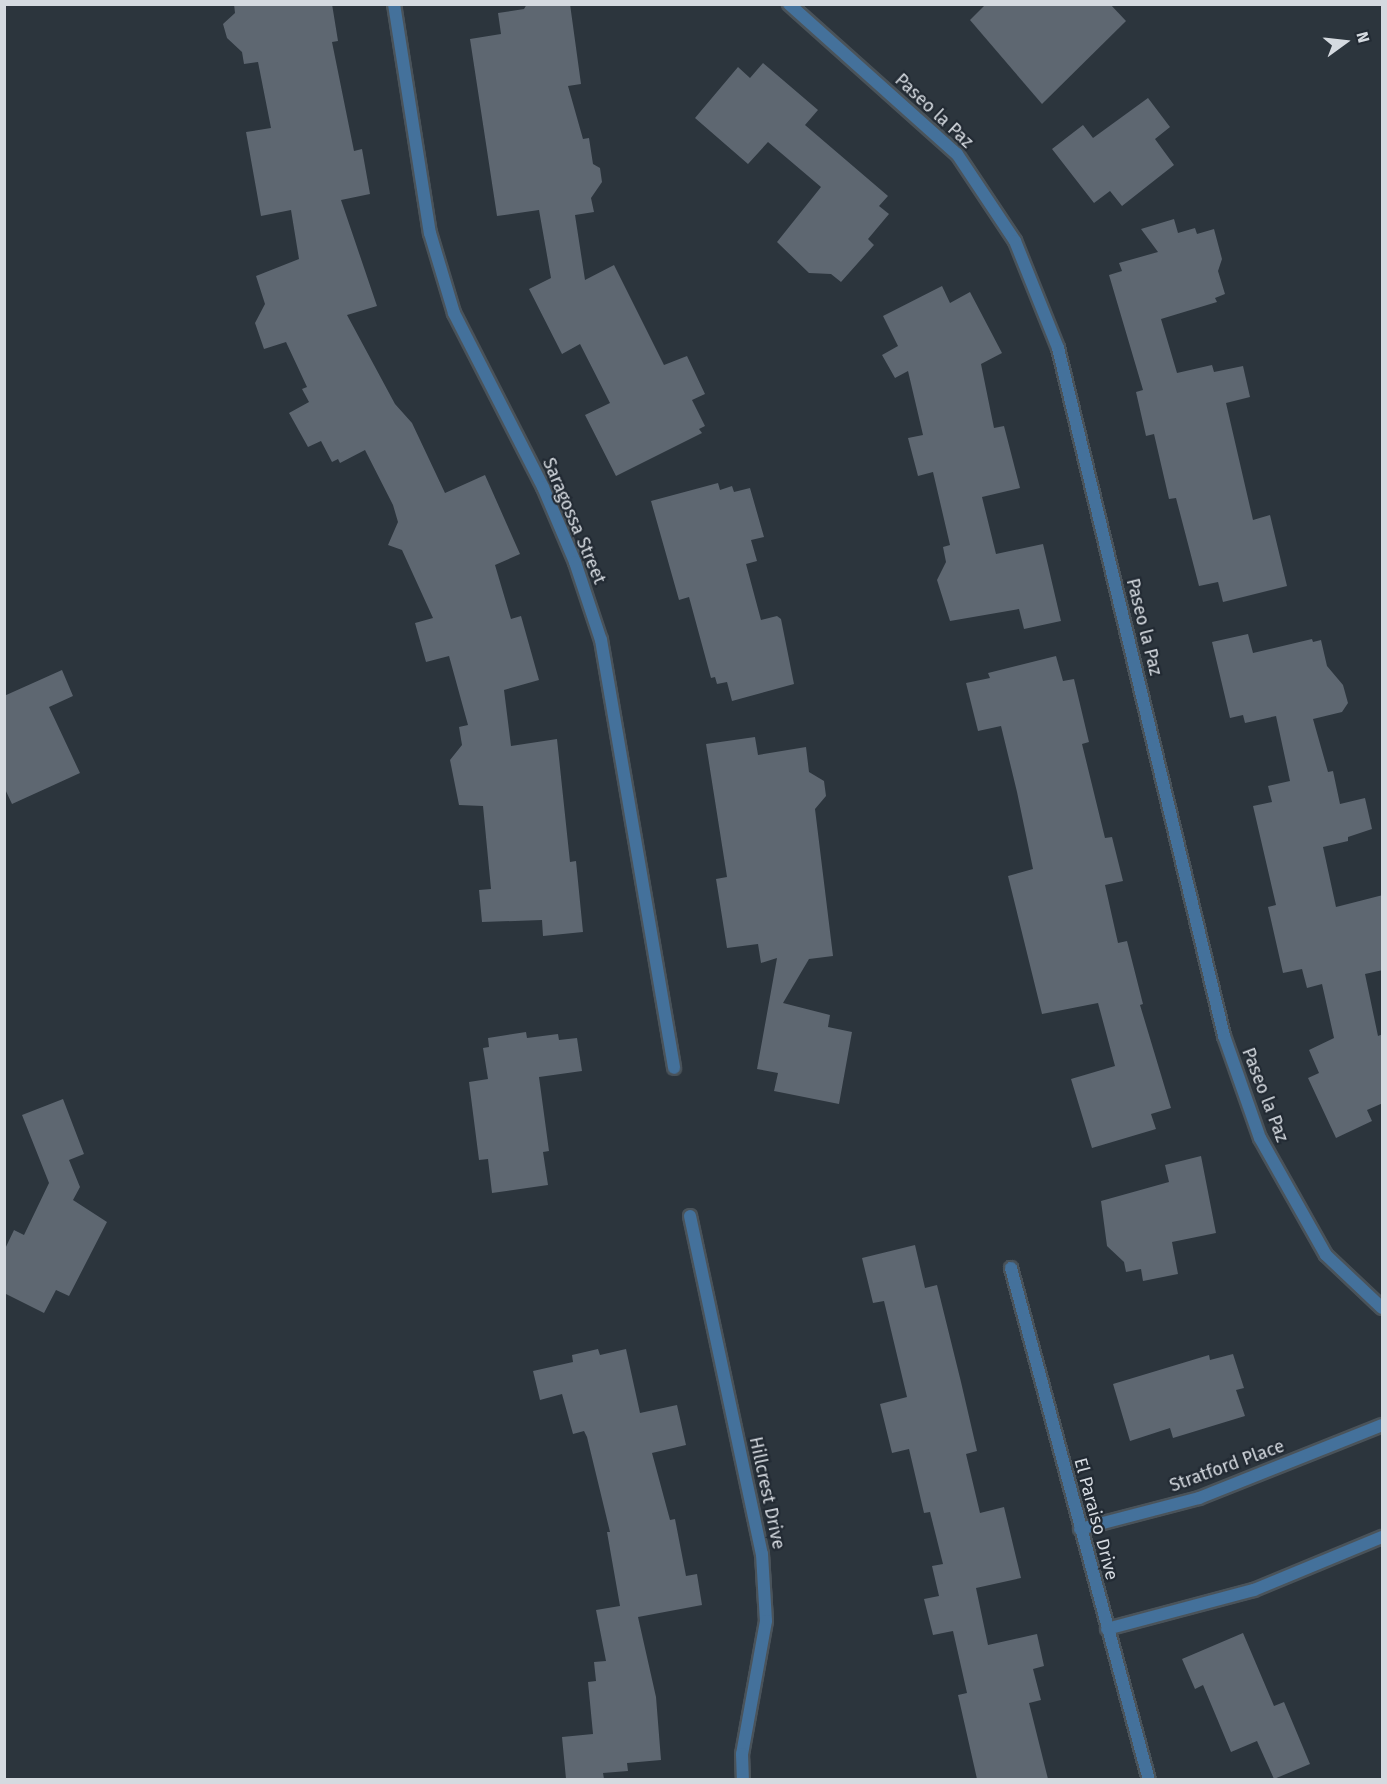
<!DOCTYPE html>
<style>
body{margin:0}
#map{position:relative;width:1387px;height:1784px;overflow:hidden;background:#2c353d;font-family:"Fira Sans",sans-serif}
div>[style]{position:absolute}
.building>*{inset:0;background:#5e6771}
.roads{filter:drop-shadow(2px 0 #4a535a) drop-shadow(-2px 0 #4a535a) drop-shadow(0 2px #4a535a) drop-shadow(0 -2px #4a535a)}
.service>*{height:12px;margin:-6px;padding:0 6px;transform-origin:6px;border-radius:6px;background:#44719b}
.minor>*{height:12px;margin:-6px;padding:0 6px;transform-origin:6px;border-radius:6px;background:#44719b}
span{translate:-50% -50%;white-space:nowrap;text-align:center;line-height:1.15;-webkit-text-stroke:4.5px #222a33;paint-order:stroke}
.street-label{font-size:18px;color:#d5dae0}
.frame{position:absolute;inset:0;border:6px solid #d5dae0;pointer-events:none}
.north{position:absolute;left:1315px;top:12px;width:60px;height:60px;-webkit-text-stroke:4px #222a33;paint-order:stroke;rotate:75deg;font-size:16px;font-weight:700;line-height:24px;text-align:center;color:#d5dae0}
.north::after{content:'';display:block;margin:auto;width:21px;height:27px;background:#d5dae0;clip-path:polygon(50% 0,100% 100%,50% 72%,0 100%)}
</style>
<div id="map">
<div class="building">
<i style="clip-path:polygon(234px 4px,332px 4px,338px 41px,332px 42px,354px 151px,362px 149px,370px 194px,341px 200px,377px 306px,347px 315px,395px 404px,412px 423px,445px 493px,485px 475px,520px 554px,495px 565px,511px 619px,521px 616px,539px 680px,504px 690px,511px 746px,557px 739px,570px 862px,576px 861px,583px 932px,543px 936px,542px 920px,482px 922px,479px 890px,491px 889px,483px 806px,459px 805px,450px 760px,462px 745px,459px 727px,468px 725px,449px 656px,426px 662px,415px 623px,433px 618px,402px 550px,388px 545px,398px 522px,393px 505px,365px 450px,340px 463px,338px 459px,332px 462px,321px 441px,308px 447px,289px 413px,309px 402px,302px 389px,307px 387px,286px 342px,264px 349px,255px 323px,265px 304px,256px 276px,299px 259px,291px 210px,261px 216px,246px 132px,271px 128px,258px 62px,244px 64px,242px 52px,227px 38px,223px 24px,235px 13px)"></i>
<i style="clip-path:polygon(527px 4px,570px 4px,581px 84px,568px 86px,583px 139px,589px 138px,593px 164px,600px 168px,602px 182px,591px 198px,594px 212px,575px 215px,585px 280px,614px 265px,664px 365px,687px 356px,705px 394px,692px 400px,705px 426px,699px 429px,702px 433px,616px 476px,585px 415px,610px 403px,580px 344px,562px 354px,529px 289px,551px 278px,539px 210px,497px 216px,470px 39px,501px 34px,498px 13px,524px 9px)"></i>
<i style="clip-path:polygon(986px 4px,1110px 4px,1126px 21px,1042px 104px,970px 20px)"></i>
<i style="clip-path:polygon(763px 63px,818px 110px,805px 125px,888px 196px,879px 206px,889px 214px,868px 239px,874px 245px,841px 282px,831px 274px,809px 273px,777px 242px,821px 187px,768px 142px,748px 164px,695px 118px,738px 67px,750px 78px)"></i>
<i style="clip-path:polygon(1148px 98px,1170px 127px,1155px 139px,1174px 165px,1122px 206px,1110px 191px,1094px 203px,1052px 149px,1083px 125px,1093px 138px)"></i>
<i style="clip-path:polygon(1174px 219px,1178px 233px,1195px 228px,1197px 234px,1214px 229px,1222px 259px,1218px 271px,1225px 294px,1215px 298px,1217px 302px,1161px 319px,1177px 373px,1212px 365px,1214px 372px,1243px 366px,1250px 397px,1226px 403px,1253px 520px,1270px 515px,1287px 586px,1223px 602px,1218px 582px,1199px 586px,1176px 498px,1169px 499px,1154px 434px,1146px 436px,1136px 392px,1143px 390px,1109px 275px,1122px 271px,1119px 263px,1158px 252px,1141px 229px)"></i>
<i style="clip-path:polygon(942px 286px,950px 303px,970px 292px,1002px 353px,981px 364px,994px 428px,1004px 426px,1020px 488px,982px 497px,996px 554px,1043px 544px,1061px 621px,1024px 629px,1019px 609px,950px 621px,937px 580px,946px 562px,943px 547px,950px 545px,933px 472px,918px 476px,908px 438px,923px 435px,908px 371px,895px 378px,882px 355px,898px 346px,883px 316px)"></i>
<i style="clip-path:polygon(718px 483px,720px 490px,732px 486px,734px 492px,750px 488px,764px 537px,751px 540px,757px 561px,746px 564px,761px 620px,777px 616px,781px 619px,794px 684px,732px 701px,727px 682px,717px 684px,715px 677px,711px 678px,689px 597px,679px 600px,651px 501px)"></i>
<i style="clip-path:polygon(1248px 634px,1253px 653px,1312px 639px,1313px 642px,1321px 640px,1327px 666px,1343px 685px,1348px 703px,1342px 712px,1313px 719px,1328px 772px,1333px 771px,1340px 804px,1365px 798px,1372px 829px,1348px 837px,1348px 841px,1323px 847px,1336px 907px,1383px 895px,1383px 970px,1365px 974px,1378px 1036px,1383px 1034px,1383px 1103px,1367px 1110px,1372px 1121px,1336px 1138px,1308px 1078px,1319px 1073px,1309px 1050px,1334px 1038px,1322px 984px,1307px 988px,1302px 969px,1283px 973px,1268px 907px,1276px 905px,1253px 806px,1272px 802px,1268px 786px,1290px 781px,1276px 716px,1245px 723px,1243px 715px,1230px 718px,1212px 642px)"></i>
<i style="clip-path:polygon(1056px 656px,1063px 681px,1074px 679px,1089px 742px,1082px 744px,1105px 838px,1112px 837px,1123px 881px,1105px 885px,1118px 943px,1127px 941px,1143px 1004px,1140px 1005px,1171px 1108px,1151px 1114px,1156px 1129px,1092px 1148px,1071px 1079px,1115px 1066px,1098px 1003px,1042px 1014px,1008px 876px,1033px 869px,1017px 792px,1001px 726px,978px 731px,966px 683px,990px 678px,988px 673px)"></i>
<i style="clip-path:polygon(62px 670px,73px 696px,49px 707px,80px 773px,12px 804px,4px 787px,4px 696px)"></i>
<i style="clip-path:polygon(755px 737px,758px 755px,806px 747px,809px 772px,824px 781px,826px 796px,815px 809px,833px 956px,809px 959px,783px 1003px,830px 1015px,828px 1027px,852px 1032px,839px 1104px,774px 1091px,778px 1073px,757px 1069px,777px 958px,761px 963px,758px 944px,727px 948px,716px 879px,727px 877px,706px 744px)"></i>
<i style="clip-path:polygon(526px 1032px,527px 1038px,558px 1034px,559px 1040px,577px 1038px,582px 1071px,539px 1077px,549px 1151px,543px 1152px,548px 1185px,492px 1193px,488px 1159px,479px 1160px,469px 1082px,488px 1079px,483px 1048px,489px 1047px,488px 1038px)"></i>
<i style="clip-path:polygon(63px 1099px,84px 1154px,69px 1160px,80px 1187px,73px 1200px,107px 1222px,69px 1296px,56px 1290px,44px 1313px,4px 1293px,4px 1251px,14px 1230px,24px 1235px,49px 1183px,22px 1115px)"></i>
<i style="clip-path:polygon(1201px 1156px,1216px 1233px,1172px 1242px,1178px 1274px,1143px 1281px,1141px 1269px,1126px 1272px,1124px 1262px,1107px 1246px,1101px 1201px,1169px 1182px,1165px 1165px)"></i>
<i style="clip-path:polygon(915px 1245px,925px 1288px,937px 1285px,961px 1382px,977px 1451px,966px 1454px,980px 1513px,1004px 1507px,1021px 1578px,976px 1588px,988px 1645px,1037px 1634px,1044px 1666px,1033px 1669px,1041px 1700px,1029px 1703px,1048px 1779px,977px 1779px,958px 1695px,967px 1693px,953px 1631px,933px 1635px,924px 1599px,939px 1596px,932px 1566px,943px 1564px,930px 1512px,924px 1513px,909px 1449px,892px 1453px,880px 1404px,907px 1397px,884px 1301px,873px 1303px,862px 1258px)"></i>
<i style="clip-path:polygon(598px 1349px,600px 1355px,626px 1349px,640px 1413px,677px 1405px,686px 1445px,652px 1453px,670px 1520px,675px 1519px,686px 1576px,697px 1574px,702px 1605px,638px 1617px,656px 1697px,661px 1760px,627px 1763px,628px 1771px,603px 1773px,604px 1779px,566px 1779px,562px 1737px,593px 1734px,588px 1682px,596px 1681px,594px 1662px,606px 1661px,596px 1610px,620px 1606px,607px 1532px,610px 1532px,587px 1437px,584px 1431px,573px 1434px,562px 1394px,540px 1400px,533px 1371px,573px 1362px,572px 1355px)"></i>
<i style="clip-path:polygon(1233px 1354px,1244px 1388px,1236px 1390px,1245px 1416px,1173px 1438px,1170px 1428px,1130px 1441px,1113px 1384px,1209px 1355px,1210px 1360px)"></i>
<i style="clip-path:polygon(1243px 1633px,1274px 1706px,1284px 1702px,1310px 1764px,1274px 1779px,1257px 1741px,1231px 1752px,1203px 1685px,1195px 1689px,1182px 1659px)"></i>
</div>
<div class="roads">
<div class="service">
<i style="left:1107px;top:1629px;width:152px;rotate:-14.9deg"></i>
<i style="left:1254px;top:1590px;width:139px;rotate:-22.5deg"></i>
</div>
<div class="minor">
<i style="left:394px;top:4px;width:232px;rotate:81.1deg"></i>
<i style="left:430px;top:233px;width:84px;rotate:73.3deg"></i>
<i style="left:454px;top:313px;width:195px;rotate:62.9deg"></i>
<i style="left:543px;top:487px;width:82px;rotate:66.9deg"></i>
<i style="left:575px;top:562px;width:82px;rotate:71.6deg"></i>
<i style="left:601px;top:640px;width:434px;rotate:80.3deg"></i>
<i style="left:789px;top:4px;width:225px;rotate:41.8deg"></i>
<i style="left:957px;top:154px;width:105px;rotate:56.3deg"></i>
<i style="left:1015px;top:241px;width:115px;rotate:68.1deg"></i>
<i style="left:1058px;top:348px;width:708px;rotate:76.43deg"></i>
<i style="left:1224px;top:1036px;width:108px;rotate:70.6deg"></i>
<i style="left:1260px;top:1138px;width:134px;rotate:60.6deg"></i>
<i style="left:1326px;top:1255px;width:77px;rotate:43.4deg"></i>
<i style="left:690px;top:1216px;width:346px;rotate:78deg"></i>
<i style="left:762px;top:1554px;width:67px;rotate:86.6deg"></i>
<i style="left:766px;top:1621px;width:135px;rotate:100.2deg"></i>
<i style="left:742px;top:1754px;width:26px;rotate:88deg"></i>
<i style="left:1011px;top:1268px;width:530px;rotate:74.92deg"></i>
<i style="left:1080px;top:1529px;width:123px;rotate:-14.6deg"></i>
<i style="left:1199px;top:1498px;width:197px;rotate:-21.7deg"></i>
</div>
</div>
<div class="street-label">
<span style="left:934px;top:111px;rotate:43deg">Paseo la Paz</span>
<span style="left:574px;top:521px;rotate:67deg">Saragossa Street</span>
<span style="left:1144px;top:627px;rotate:76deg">Paseo la Paz</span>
<span style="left:1265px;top:1095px;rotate:69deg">Paseo la Paz</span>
<span style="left:1227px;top:1466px;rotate:-20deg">Stratford Place</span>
<span style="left:767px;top:1493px;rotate:78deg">Hillcrest Drive</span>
<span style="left:1096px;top:1519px;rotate:75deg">El Paraiso Drive</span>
</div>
<div class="frame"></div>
<div class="north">N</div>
</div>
